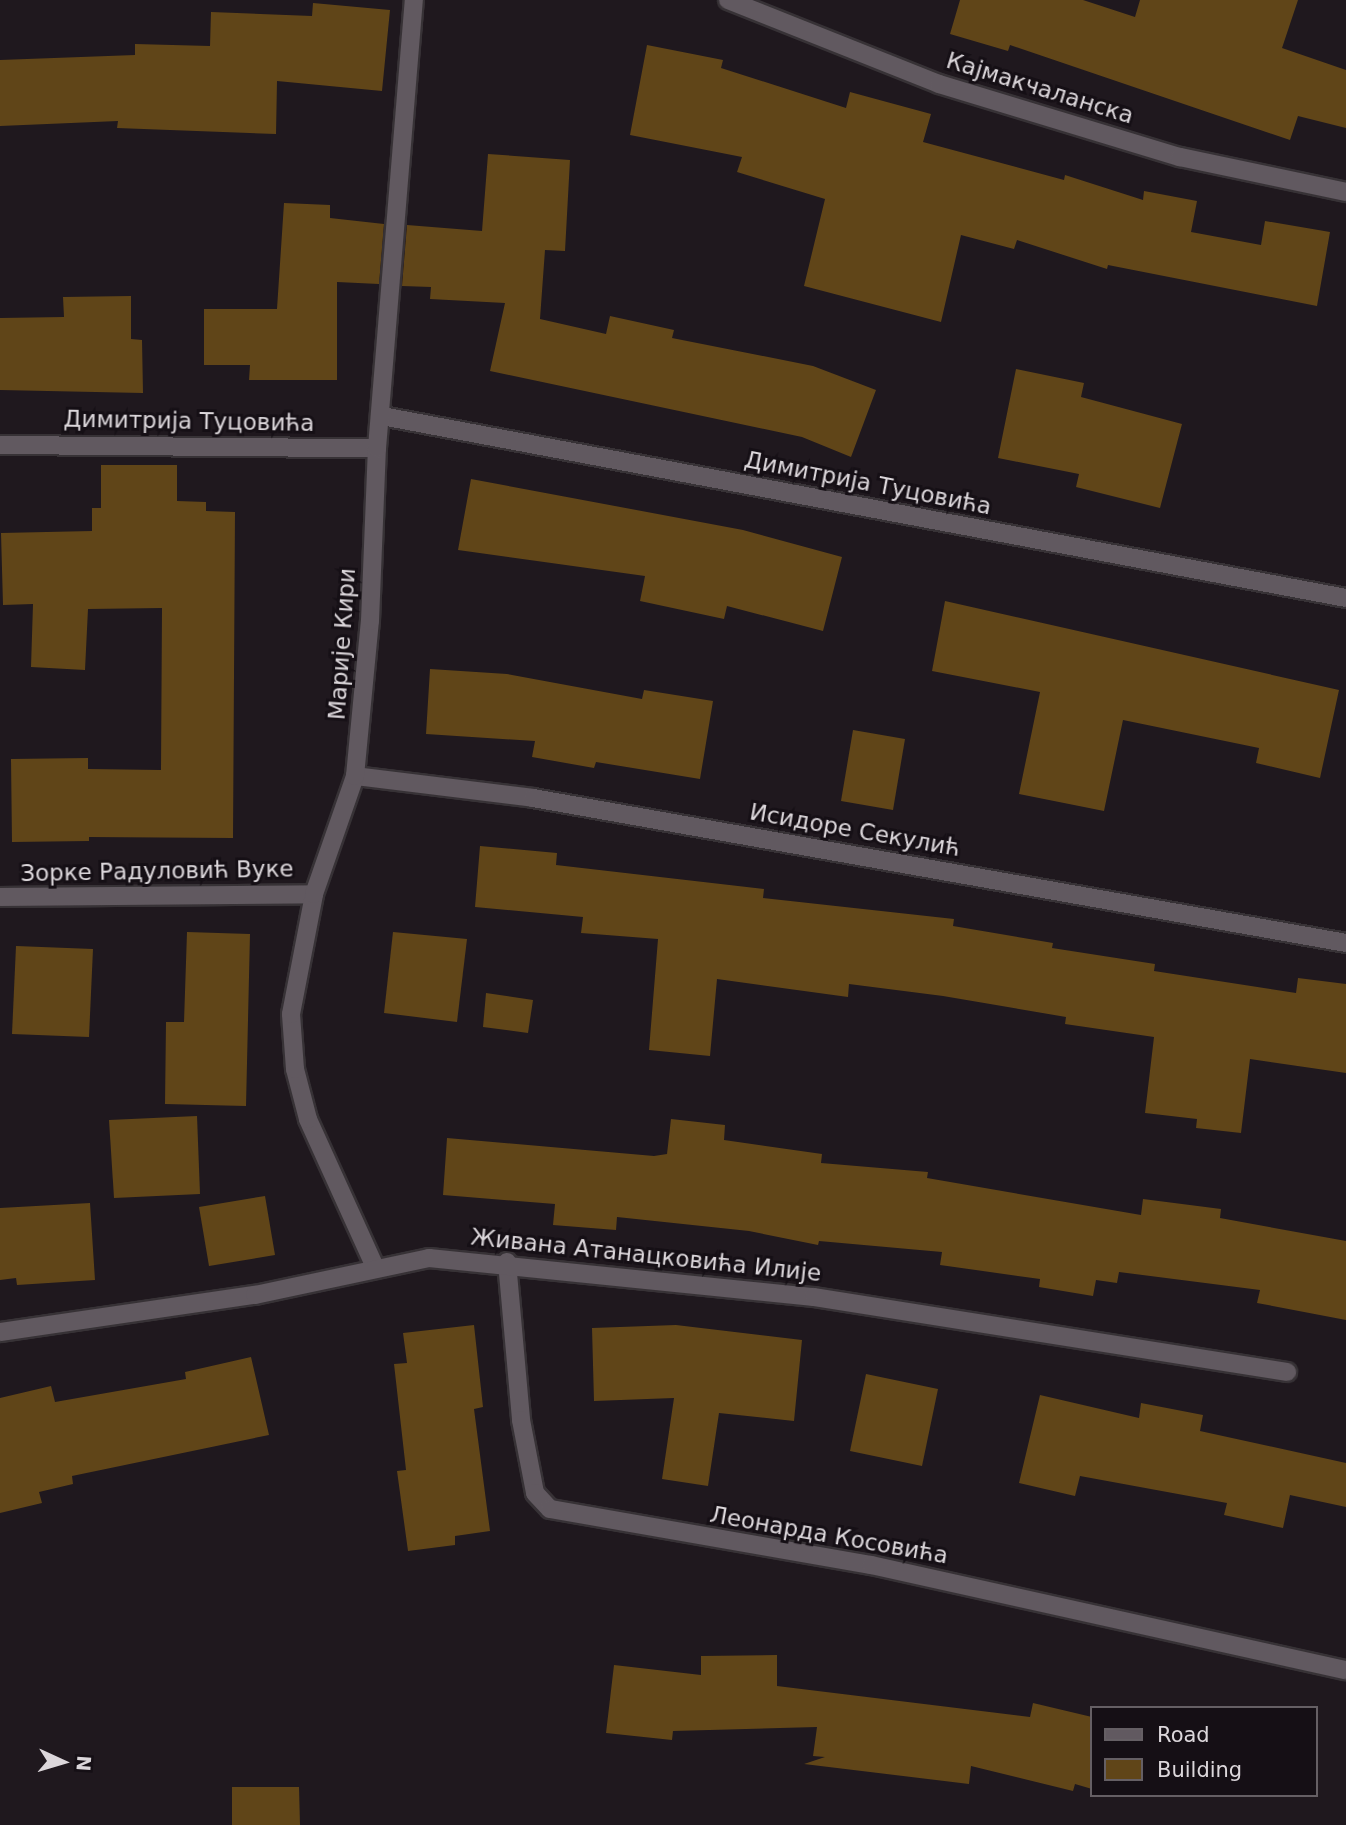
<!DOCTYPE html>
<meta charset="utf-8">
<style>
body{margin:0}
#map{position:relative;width:1346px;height:1825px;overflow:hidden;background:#1f181e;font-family:"DejaVu Sans",sans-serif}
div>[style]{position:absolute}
.building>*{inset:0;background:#604518}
.roads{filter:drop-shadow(2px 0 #373236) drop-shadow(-2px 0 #373236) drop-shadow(0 2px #373236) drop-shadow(0 -2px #373236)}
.street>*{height:18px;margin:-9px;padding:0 9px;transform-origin:9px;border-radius:9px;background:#615960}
.secondary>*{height:18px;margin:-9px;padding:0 9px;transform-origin:9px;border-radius:9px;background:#615960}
span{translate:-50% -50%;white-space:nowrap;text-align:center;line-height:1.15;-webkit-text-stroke:6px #150f15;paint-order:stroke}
.street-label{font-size:23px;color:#dcd7db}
.legend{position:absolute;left:1090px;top:1706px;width:228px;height:91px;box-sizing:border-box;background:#150f15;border:2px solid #655f64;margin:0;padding:9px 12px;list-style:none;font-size:21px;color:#dcd7db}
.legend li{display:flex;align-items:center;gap:14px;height:35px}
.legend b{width:35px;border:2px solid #655f64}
.north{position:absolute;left:28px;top:1727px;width:70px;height:70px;-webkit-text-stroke:5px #150f15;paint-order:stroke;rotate:94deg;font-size:19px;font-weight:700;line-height:28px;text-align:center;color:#dcd7db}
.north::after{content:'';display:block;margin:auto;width:24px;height:32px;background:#dcd7db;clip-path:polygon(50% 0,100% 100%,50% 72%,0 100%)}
</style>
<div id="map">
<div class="building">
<i style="clip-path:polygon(960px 0,1083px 0,1135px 17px,1140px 0,1298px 0,1282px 48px,1346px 70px,1346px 128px,1298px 116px,1290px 140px,1010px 45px,1008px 51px,950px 34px)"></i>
<i style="clip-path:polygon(313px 3px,390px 10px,382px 91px,277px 81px,276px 134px,117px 128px,118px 121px,0 126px,0 60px,135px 55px,135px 44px,210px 46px,211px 12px,312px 16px)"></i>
<i style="clip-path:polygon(647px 45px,723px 60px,721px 68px,846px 108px,850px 92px,931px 114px,923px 142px,1064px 180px,1065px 175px,1143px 200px,1144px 191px,1197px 201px,1191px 232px,1261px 245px,1265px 221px,1330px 232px,1317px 306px,1108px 265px,1107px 269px,1017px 240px,1014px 249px,961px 235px,941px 322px,804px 286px,825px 199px,737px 172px,742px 157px,630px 135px)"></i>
<i style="clip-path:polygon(488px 154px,570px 160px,565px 251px,545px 250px,540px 319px,606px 334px,610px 316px,674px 330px,672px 338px,813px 366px,876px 390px,851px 457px,802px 437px,490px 371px,505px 303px,430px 299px,431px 287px,402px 286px,407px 225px,482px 231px)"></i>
<i style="clip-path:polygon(284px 203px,330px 205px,330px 218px,384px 224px,379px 284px,337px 282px,337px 380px,249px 380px,250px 365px,204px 365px,204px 309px,277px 309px)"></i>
<i style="clip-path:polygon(131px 296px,131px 339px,142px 340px,143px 393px,0 390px,0 318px,64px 317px,63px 297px)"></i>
<i style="clip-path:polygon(1016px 369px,1084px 383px,1081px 397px,1182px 424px,1160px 508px,1076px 487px,1079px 474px,998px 458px)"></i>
<i style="clip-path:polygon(101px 465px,177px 465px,177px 501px,206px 502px,206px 511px,235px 512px,233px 838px,89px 837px,89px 841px,12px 842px,11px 759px,88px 758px,88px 769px,161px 770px,162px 608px,88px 609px,85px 670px,31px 667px,33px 604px,3px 605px,1px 533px,92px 531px,92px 508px,101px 508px)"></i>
<i style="clip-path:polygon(471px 479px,743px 530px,842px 557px,823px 631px,727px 606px,724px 619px,640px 601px,645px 576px,458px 550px)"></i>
<i style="clip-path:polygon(945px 601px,1339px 690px,1320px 778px,1256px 763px,1259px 748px,1123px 720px,1104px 811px,1019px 794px,1040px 692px,932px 671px)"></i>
<i style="clip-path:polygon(430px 669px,507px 674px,642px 699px,644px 690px,713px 701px,700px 779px,596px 762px,594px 768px,532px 757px,535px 741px,426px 734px)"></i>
<i style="clip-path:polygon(853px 730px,905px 739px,893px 810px,841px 801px)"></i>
<i style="clip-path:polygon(480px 846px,557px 853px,556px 865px,764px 889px,763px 898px,954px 919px,953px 926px,1053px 943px,1052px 948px,1155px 964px,1154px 971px,1296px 993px,1298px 978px,1346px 984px,1346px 1073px,1250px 1059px,1241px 1133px,1196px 1128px,1197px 1119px,1145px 1113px,1154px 1037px,1065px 1024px,1066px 1017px,943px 996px,849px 984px,848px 997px,717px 979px,710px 1056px,649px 1050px,658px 939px,581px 933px,583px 917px,475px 907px)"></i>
<i style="clip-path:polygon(187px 932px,250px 934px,246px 1106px,165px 1104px,166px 1022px,184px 1022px)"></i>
<i style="clip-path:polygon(393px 932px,467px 939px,457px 1022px,384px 1013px)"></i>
<i style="clip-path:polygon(16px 946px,93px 949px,89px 1037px,12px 1034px)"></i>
<i style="clip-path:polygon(486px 993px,533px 1000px,528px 1033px,483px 1027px)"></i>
<i style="clip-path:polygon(197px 1116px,200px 1194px,114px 1198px,109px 1120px)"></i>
<i style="clip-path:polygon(671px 1119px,725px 1125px,724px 1140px,822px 1154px,821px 1163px,928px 1172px,927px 1178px,1141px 1215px,1143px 1199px,1221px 1209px,1220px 1218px,1346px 1241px,1346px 1320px,1257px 1303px,1260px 1290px,1119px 1272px,1117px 1283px,1096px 1280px,1093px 1296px,1039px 1287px,1040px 1279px,940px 1265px,942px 1252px,819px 1241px,818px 1245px,749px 1231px,617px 1217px,616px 1230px,553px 1225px,555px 1204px,443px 1195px,447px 1138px,654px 1156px,667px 1154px)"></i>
<i style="clip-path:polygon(265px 1196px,275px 1255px,209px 1266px,199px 1207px)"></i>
<i style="clip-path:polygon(90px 1203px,95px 1280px,17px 1285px,16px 1278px,0 1280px,0 1208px)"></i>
<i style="clip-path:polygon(474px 1325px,483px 1407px,474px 1409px,490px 1531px,455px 1536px,455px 1545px,408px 1551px,397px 1471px,406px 1470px,394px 1364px,407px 1363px,403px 1333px)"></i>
<i style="clip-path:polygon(676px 1325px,802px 1340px,794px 1421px,719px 1413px,708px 1486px,662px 1479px,674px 1398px,594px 1401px,592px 1328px)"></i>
<i style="clip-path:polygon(251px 1357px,269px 1435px,72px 1476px,73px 1484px,39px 1492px,42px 1503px,0 1513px,0 1398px,51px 1386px,55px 1402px,186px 1379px,185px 1372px)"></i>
<i style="clip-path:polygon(866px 1374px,938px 1389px,922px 1466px,850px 1451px)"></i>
<i style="clip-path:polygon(1040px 1395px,1139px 1418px,1141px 1403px,1203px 1415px,1200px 1431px,1346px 1463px,1346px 1507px,1290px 1495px,1283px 1528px,1224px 1515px,1227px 1503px,1080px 1476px,1075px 1496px,1019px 1483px)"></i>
<i style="clip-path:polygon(777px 1655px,777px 1686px,1030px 1717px,1033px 1703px,1092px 1717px,1092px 1789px,1075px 1784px,1073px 1791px,971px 1766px,969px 1784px,804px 1764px,825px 1757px,813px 1756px,817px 1727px,673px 1731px,672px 1740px,606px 1733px,614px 1665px,701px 1675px,701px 1656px)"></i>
<i style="clip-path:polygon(232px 1787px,299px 1787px,300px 1825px,232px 1825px)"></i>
</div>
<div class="roads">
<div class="street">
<i style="left:382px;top:416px;width:981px;rotate:10.69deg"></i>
<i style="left:0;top:445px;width:377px;rotate:0.5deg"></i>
<i style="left:355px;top:776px;width:179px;rotate:7deg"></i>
<i style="left:533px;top:798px;width:826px;rotate:10.11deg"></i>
<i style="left:0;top:897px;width:314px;rotate:-0.5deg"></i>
<i style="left:507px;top:1262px;width:159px;rotate:84.9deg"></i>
<i style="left:521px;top:1420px;width:74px;rotate:79.1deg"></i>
<i style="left:535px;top:1493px;width:22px;rotate:47deg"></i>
<i style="left:550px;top:1509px;width:326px;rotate:9.9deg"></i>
<i style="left:871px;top:1565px;width:486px;rotate:12.5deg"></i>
<i style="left:375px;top:1267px;width:162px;rotate:-114.4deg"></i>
<i style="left:308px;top:1119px;width:52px;rotate:-104.6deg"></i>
<i style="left:295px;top:1069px;width:55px;rotate:-94.2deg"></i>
<i style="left:291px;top:1014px;width:122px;rotate:-79.1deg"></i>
<i style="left:314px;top:894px;width:125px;rotate:-70.8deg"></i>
<i style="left:355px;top:776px;width:156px;rotate:-84.5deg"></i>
<i style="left:370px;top:621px;width:173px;rotate:-87.7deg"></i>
<i style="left:377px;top:448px;width:450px;rotate:-85.3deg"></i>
<i style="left:0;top:1332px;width:258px;rotate:-8.3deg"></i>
<i style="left:255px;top:1295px;width:178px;rotate:-12deg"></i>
<i style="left:429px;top:1258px;width:387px;rotate:5.8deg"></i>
<i style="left:814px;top:1297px;width:479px;rotate:9deg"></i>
</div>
<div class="secondary">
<i style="left:728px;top:0;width:227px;rotate:21.7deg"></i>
<i style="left:939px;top:84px;width:252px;rotate:16.9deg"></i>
<i style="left:1180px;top:157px;width:170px;rotate:11.9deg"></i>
</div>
</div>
<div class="street-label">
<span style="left:1040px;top:88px;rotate:17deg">Кајмакчаланска</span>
<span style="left:189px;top:421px;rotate:1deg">Димитрија Туцовића</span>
<span style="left:868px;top:483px;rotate:11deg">Димитрија Туцовића</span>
<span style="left:342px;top:644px;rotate:-86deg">Марије Кири</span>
<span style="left:855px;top:830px;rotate:10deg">Исидоре Секулић</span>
<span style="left:157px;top:871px;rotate:-1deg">Зорке Радуловић Вуке</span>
<span style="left:646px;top:1255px;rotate:6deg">Живана Атанацковића Илије</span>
<span style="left:829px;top:1535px;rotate:10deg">Леонарда Косовића</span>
</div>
<ul class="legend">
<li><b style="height:9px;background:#615960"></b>Road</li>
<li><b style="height:19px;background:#604518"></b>Building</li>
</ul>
<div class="north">N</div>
</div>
